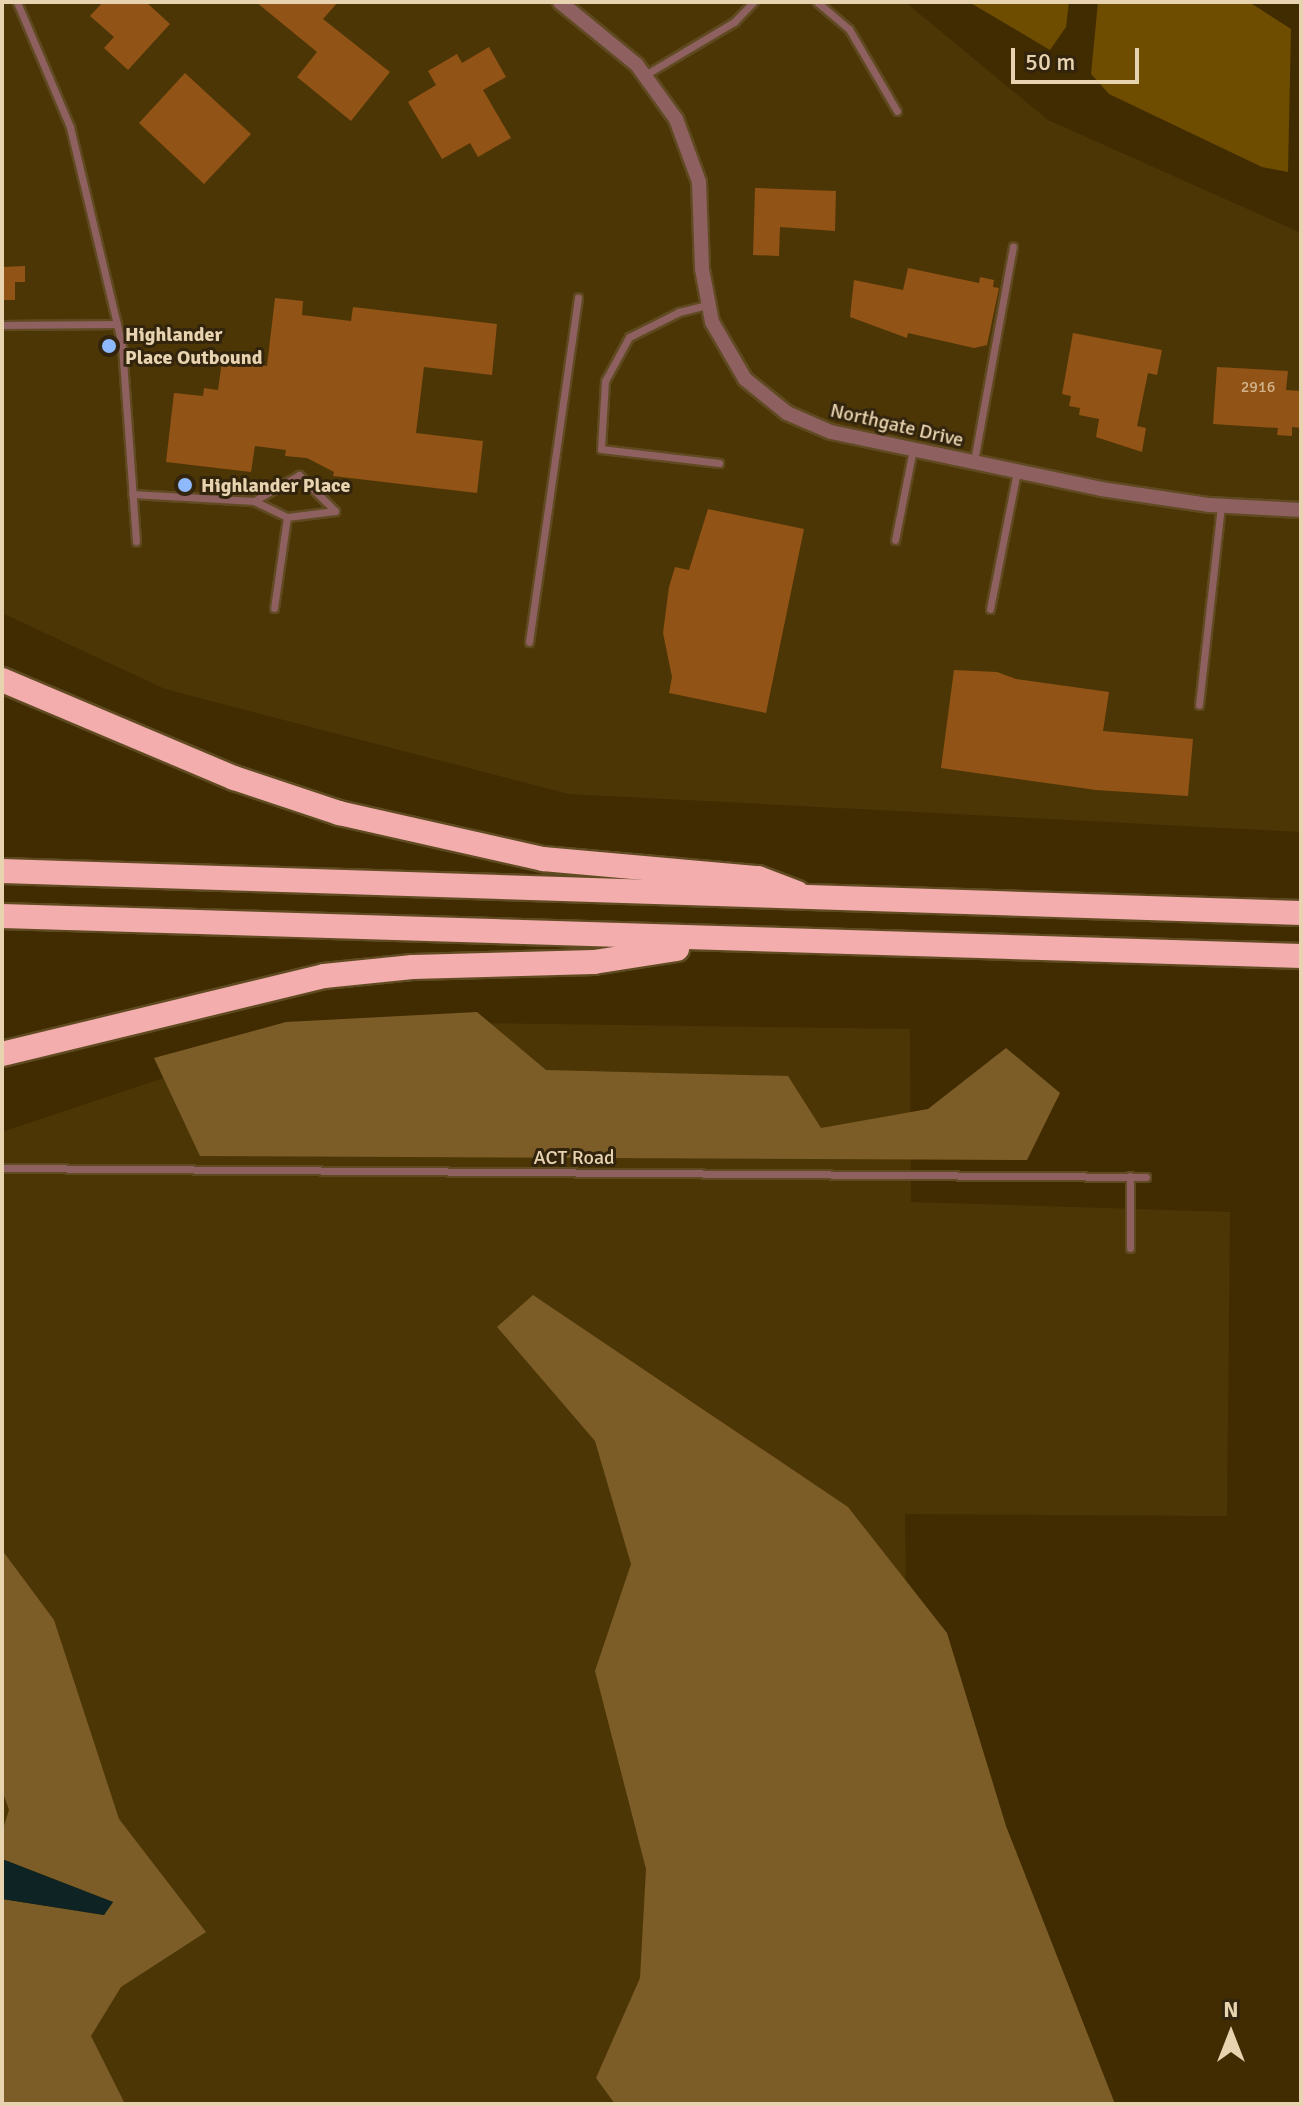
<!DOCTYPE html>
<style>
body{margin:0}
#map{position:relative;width:1303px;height:2106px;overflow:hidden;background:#412c02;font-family:Signika,sans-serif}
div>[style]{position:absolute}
.built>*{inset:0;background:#4d3606}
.green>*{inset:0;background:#6e4c00}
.forest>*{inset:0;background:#7c5d27}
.water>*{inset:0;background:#0d2324}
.building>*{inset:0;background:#915316}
.roads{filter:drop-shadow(2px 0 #5f4a21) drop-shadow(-2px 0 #5f4a21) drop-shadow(0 2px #5f4a21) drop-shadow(0 -2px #5f4a21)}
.lane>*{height:7px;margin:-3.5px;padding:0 3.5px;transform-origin:3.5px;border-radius:3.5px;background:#8e605f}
.street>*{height:14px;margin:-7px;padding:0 7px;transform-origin:7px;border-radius:7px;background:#8e605f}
.highway>*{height:24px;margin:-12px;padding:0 12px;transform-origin:12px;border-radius:12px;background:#f2adac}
.dots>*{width:22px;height:22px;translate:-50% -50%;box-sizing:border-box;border:4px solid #32240d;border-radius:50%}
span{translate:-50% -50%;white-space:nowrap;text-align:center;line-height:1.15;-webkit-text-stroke:6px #32240d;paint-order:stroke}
.number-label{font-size:16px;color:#d2b38a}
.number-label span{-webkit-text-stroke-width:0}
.poi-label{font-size:20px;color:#e8d3b0;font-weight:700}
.left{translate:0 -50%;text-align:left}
.street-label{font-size:20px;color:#e8d3b0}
.frame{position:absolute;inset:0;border:4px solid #e8d3b0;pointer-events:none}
.north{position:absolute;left:1191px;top:1994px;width:80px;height:80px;-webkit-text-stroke:6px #32240d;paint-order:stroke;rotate:0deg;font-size:22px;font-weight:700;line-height:32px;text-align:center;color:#e8d3b0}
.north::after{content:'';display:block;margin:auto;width:28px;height:36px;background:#e8d3b0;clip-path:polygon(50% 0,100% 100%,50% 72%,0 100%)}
.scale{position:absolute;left:1011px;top:48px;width:128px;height:36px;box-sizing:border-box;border:4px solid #e8d3b0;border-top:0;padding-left:10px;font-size:24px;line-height:28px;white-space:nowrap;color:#e8d3b0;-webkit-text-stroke:6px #32240d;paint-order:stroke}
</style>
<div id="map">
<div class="built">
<i style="clip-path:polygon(2px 2px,905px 2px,1048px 120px,1301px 233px,1301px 832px,569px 794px,165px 689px,2px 613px)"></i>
<i style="clip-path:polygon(335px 1021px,910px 1029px,911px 1202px,1230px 1212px,1227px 1516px,905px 1514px,912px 2104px,2px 2104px,2px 1132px)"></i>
</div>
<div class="green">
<i style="clip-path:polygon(969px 2px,1069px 2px,1066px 27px,1050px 50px)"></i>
<i style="clip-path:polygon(1098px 2px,1249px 2px,1291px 29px,1288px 172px,1262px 167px,1109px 94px,1091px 74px)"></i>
</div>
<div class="forest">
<i style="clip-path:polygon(477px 1012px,546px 1070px,788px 1076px,821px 1128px,928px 1109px,1006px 1048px,1060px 1093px,1027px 1160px,200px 1156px,154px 1058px,286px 1022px)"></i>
<i style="clip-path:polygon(533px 1295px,848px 1507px,947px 1633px,1006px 1826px,1115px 2104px,615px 2104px,596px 2078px,640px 1978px,646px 1869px,595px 1671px,631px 1564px,595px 1441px,497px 1327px)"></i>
<i style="clip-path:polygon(2px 1550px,54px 1620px,119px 1819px,206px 1932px,121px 1987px,91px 2036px,125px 2104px,2px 2104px,2px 1899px,104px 1915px,113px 1902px,2px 1859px,2px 1832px,9px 1810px,2px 1790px)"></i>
</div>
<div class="water">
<i style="clip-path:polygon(2px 1859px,113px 1902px,104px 1915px,2px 1899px)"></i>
</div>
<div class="building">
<i style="clip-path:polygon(103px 2px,146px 2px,170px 24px,128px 70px,104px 48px,114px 37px,90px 16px)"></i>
<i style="clip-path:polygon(256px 2px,338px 2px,323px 19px,390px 72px,351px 121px,297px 77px,317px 52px)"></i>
<i style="clip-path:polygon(489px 47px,506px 77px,483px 90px,511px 138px,478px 157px,470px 143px,442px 159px,408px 102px,436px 85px,428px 71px,457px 54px,462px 63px)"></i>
<i style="clip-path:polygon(185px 73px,251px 134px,204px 184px,139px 123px)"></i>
<i style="clip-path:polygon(755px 188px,836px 191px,835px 231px,780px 227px,779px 256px,753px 255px)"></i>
<i style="clip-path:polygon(25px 266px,25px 282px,15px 282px,15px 300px,2px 300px,2px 267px)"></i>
<i style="clip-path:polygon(908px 268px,979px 283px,980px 277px,994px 280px,993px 287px,999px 288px,987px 345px,974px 348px,908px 333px,907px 338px,850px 317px,854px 280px,903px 290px)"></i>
<i style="clip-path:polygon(275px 298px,303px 301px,302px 315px,351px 321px,353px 307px,497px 324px,492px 375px,424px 367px,416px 433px,483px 441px,477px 493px,333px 476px,334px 472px,307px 458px,285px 456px,286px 450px,255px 446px,251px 472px,166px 462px,174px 393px,203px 396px,204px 388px,218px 390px,222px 361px,267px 366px)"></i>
<i style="clip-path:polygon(1073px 333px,1162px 350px,1157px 375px,1148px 373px,1137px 426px,1146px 428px,1142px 452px,1096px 437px,1099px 419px,1079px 415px,1080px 408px,1069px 406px,1071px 396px,1062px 394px)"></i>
<i style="clip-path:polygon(1217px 367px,1288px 371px,1286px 390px,1301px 391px,1301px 428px,1292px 427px,1292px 436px,1277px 435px,1278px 428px,1213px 424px)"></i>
<i style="clip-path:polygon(708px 509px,804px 529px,766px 713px,669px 693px,672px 677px,663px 633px,669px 587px,675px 567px,689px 570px)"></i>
<i style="clip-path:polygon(954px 670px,997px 672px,1016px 679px,1109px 692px,1103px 731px,1193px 739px,1188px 796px,1096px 790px,941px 768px)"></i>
</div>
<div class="roads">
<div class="lane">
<i style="left:17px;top:2px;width:136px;rotate:67deg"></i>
<i style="left:70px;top:127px;width:225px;rotate:76.6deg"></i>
<i style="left:122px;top:346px;width:196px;rotate:85.9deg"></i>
<i style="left:817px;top:2px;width:42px;rotate:40.2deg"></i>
<i style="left:849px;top:29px;width:95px;rotate:59.7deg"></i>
<i style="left:645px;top:75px;width:104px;rotate:-30.8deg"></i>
<i style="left:734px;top:22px;width:28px;rotate:-46deg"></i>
<i style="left:707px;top:305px;width:29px;rotate:166deg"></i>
<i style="left:679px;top:312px;width:56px;rotate:153.4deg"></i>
<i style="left:629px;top:337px;width:50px;rotate:118.6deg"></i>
<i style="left:605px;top:381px;width:68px;rotate:93.4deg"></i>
<i style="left:601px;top:449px;width:119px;rotate:6.8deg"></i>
<i style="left:2px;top:325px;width:115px;rotate:-0.5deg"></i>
<i style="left:974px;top:461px;width:218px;rotate:-79.7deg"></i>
<i style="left:132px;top:494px;width:122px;rotate:3.3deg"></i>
<i style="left:254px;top:501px;width:52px;rotate:-30deg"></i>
<i style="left:299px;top:475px;width:51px;rotate:45deg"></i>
<i style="left:335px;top:511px;width:48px;rotate:172.9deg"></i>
<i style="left:287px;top:517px;width:92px;rotate:98.1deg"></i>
<i style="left:254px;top:501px;width:37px;rotate:26deg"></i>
<i style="left:895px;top:540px;width:93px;rotate:-78.8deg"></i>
<i style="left:990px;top:609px;width:141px;rotate:-78.9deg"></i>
<i style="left:529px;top:642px;width:348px;rotate:-81.9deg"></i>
<i style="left:1199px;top:705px;width:201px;rotate:-83.7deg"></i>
<i style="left:2px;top:1168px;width:1144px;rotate:0.45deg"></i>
<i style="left:1130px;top:1176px;width:72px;rotate:90deg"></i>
</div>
<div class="street">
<i style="left:560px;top:2px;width:99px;rotate:39.3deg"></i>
<i style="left:637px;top:65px;width:67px;rotate:54.2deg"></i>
<i style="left:676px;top:119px;width:67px;rotate:69.9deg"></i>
<i style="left:699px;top:182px;width:87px;rotate:88deg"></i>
<i style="left:702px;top:269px;width:54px;rotate:79.3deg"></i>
<i style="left:712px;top:322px;width:66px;rotate:59.9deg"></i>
<i style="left:745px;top:379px;width:54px;rotate:39deg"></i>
<i style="left:787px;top:413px;width:48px;rotate:23.4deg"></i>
<i style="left:831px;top:432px;width:276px;rotate:11.9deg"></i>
<i style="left:1101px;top:489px;width:110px;rotate:8.4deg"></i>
<i style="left:1210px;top:505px;width:91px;rotate:3.1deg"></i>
</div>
<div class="highway">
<i style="left:2px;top:680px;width:252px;rotate:22.9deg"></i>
<i style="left:234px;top:778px;width:111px;rotate:18.4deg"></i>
<i style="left:339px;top:813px;width:209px;rotate:12.7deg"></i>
<i style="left:543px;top:859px;width:216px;rotate:5.1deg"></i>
<i style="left:758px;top:878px;width:42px;rotate:21deg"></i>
<i style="left:2px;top:871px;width:1300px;rotate:1.85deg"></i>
<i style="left:2px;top:916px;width:1300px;rotate:1.76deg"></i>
<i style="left:2px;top:1054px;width:331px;rotate:-13.6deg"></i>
<i style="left:324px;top:976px;width:89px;rotate:-5.8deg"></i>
<i style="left:413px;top:967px;width:181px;rotate:-1.6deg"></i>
<i style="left:594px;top:962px;width:84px;rotate:-8.9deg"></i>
</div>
</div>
<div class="dots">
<i style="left:109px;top:346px;background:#8eb9fc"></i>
<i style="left:185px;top:485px;background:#8eb9fc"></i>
</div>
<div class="number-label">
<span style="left:1258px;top:387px">2916</span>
</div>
<div class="poi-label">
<span class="left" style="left:125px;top:346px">Highlander<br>Place Outbound</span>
<span class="left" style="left:201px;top:485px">Highlander Place</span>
</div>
<div class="street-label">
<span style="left:897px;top:425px;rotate:13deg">Northgate Drive</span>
<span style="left:574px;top:1157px">ACT Road</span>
</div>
<div class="frame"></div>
<div class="north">N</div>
<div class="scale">50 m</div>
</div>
